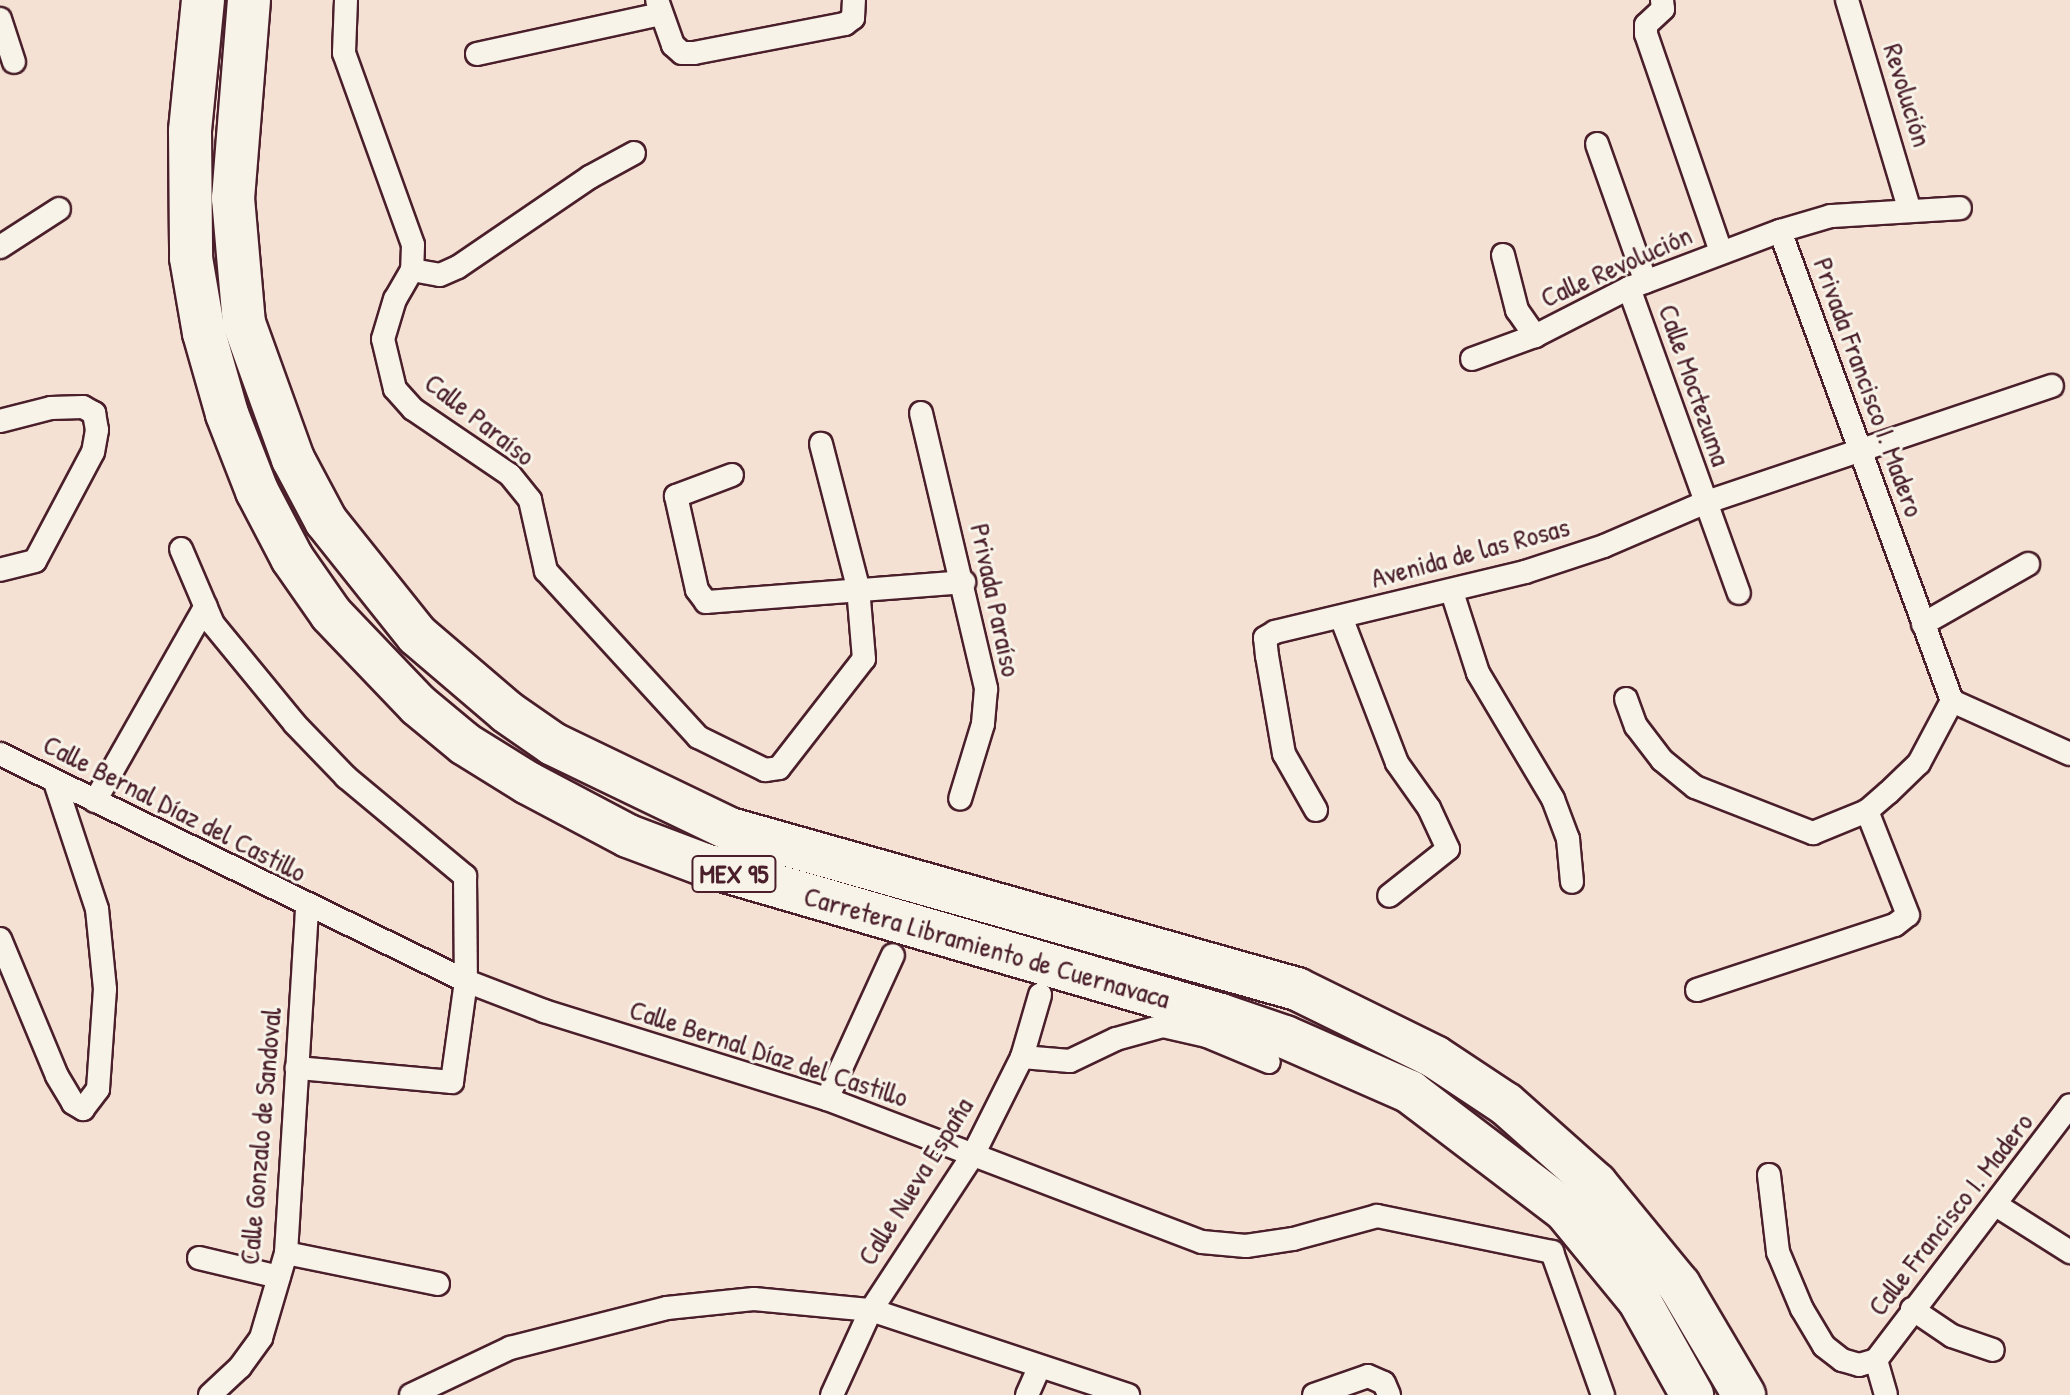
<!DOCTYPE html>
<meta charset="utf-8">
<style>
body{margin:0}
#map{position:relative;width:2070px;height:1395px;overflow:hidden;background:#f4e1d3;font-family:"Patrick Hand",sans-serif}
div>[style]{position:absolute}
.roads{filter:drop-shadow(2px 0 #4a1f2b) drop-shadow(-2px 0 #4a1f2b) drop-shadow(0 2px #4a1f2b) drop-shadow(0 -2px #4a1f2b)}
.street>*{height:22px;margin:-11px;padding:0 11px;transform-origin:11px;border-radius:11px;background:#f7f3e8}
.highway>*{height:42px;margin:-21px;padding:0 21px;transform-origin:21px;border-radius:21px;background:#f7f3e8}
span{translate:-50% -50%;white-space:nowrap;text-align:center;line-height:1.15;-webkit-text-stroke:6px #f7f3e8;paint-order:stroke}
.shield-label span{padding:2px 6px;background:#f7f3e8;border:2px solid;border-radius:6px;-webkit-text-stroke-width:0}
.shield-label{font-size:26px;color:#4a1f2b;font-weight:700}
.street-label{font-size:28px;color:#4a1f2b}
</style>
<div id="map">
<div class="roads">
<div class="street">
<i style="left:346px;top:0;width:53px;rotate:92.2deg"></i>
<i style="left:344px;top:53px;width:204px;rotate:70.2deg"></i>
<i style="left:413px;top:245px;width:25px;rotate:92deg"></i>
<i style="left:412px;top:270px;width:34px;rotate:120deg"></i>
<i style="left:395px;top:299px;width:42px;rotate:106.7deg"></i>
<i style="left:383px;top:339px;width:51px;rotate:76.5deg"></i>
<i style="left:395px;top:389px;width:27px;rotate:48deg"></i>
<i style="left:413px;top:409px;width:117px;rotate:34.2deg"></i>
<i style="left:510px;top:475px;width:32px;rotate:51deg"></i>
<i style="left:530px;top:500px;width:73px;rotate:77.3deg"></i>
<i style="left:546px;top:571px;width:225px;rotate:47.5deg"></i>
<i style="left:698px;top:737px;width:75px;rotate:26.2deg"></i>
<i style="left:765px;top:770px;width:14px;rotate:-8deg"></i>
<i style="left:779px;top:768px;width:138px;rotate:-52.1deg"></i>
<i style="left:864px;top:659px;width:72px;rotate:-94.8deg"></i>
<i style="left:858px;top:587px;width:148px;rotate:-104.5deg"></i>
<i style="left:657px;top:0;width:48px;rotate:70.4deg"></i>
<i style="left:673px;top:45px;width:12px;rotate:42deg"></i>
<i style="left:682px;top:53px;width:12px"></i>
<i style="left:694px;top:53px;width:154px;rotate:-10.9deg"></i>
<i style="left:845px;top:24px;width:10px;rotate:-37deg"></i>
<i style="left:853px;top:18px;width:18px;rotate:-87deg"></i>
<i style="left:1662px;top:0;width:9px;rotate:84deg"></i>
<i style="left:1663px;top:9px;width:23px;rotate:137deg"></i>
<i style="left:1646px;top:25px;width:9px;rotate:90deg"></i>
<i style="left:1646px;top:34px;width:231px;rotate:71deg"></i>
<i style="left:1847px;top:0;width:217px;rotate:73.4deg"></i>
<i style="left:0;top:19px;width:45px;rotate:72deg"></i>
<i style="left:477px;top:54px;width:188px;rotate:-12.3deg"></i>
<i style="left:1597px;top:144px;width:146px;rotate:70.5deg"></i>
<i style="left:1780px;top:231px;width:500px;rotate:69.9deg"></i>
<i style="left:1952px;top:701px;width:129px;rotate:24.2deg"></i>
<i style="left:0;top:247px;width:70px;rotate:-32.8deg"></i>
<i style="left:1503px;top:255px;width:57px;rotate:75.7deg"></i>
<i style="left:1517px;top:310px;width:32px;rotate:55deg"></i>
<i style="left:412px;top:270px;width:28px;rotate:10deg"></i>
<i style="left:440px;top:275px;width:20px;rotate:-24deg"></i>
<i style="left:458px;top:267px;width:160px;rotate:-34.3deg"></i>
<i style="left:590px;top:177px;width:50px;rotate:-28.6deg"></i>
<i style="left:1629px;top:288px;width:324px;rotate:70.2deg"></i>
<i style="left:1472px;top:359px;width:67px;rotate:-20.1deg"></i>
<i style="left:1535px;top:336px;width:106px;rotate:-27.1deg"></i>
<i style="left:1629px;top:288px;width:161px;rotate:-20.7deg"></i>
<i style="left:1780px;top:231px;width:53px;rotate:-16.4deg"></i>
<i style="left:1831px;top:216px;width:129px;rotate:-3.5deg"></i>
<i style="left:921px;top:413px;width:284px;rotate:76.7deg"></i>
<i style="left:986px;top:689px;width:35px;rotate:95deg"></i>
<i style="left:983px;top:724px;width:78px;rotate:107deg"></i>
<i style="left:0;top:421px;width:53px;rotate:-14.3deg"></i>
<i style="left:51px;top:408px;width:32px;rotate:-2deg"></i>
<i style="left:83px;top:407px;width:13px;rotate:29deg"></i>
<i style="left:94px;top:413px;width:17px;rotate:80deg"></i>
<i style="left:97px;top:430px;width:22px;rotate:100deg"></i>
<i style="left:93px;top:452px;width:123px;rotate:118deg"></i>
<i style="left:35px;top:561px;width:36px;rotate:166deg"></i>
<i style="left:732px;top:475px;width:60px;rotate:159.4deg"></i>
<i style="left:676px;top:496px;width:96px;rotate:77.4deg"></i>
<i style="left:697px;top:590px;width:15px;rotate:53deg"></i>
<i style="left:706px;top:602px;width:259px;rotate:-4.4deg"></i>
<i style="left:181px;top:549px;width:82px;rotate:66.9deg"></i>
<i style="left:213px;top:624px;width:129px;rotate:50.6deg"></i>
<i style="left:295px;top:724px;width:74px;rotate:46.1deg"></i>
<i style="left:346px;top:777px;width:155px;rotate:39.8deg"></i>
<i style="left:465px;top:876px;width:105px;rotate:89.5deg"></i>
<i style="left:466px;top:981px;width:102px;rotate:97.9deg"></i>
<i style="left:452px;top:1082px;width:156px;rotate:-174.8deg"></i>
<i style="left:1452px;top:592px;width:85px;rotate:72.2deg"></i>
<i style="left:1478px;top:673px;width:147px;rotate:59.2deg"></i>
<i style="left:1553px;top:799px;width:43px;rotate:69.4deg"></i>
<i style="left:1568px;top:839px;width:43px;rotate:84.7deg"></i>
<i style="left:1341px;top:617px;width:156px;rotate:69deg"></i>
<i style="left:1397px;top:763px;width:55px;rotate:54.6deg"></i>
<i style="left:1429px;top:808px;width:45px;rotate:65.1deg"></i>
<i style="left:1448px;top:849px;width:75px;rotate:141.5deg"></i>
<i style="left:1923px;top:624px;width:121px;rotate:-29.7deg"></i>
<i style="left:1626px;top:699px;width:29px;rotate:70deg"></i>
<i style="left:1636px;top:726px;width:43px;rotate:52.6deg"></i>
<i style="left:1662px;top:760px;width:43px;rotate:39.3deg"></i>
<i style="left:1695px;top:787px;width:127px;rotate:21.3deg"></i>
<i style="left:1813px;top:833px;width:58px;rotate:-22.2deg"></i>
<i style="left:1867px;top:811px;width:28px;rotate:-41deg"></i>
<i style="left:1888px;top:793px;width:43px;rotate:-44.1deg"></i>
<i style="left:1919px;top:763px;width:70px;rotate:-62deg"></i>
<i style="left:0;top:754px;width:518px;rotate:25.97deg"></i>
<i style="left:466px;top:981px;width:84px;rotate:21deg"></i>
<i style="left:544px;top:1011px;width:296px;rotate:17.3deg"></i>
<i style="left:827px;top:1099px;width:401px;rotate:20.9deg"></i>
<i style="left:1202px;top:1242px;width:44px;rotate:5.2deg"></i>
<i style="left:1246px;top:1246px;width:48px;rotate:-8.5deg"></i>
<i style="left:1293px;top:1239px;width:87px;rotate:-15.3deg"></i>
<i style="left:1377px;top:1216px;width:179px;rotate:11.6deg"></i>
<i style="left:1552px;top:1252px;width:152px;rotate:70.4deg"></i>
<i style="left:95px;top:801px;width:224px;rotate:-60.4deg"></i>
<i style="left:1316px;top:810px;width:64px;rotate:-119.7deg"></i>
<i style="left:1284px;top:754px;width:99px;rotate:-99.8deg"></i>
<i style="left:1267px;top:656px;width:18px;rotate:-96deg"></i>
<i style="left:1265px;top:638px;width:12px;rotate:-31deg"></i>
<i style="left:1275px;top:632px;width:257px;rotate:-13.5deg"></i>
<i style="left:1525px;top:572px;width:83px;rotate:-18.2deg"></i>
<i style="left:1604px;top:546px;width:109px;rotate:-23.3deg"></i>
<i style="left:1704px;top:503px;width:367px;rotate:-18.6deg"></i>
<i style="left:0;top:939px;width:148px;rotate:67.4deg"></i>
<i style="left:57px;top:1076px;width:31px;rotate:59deg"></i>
<i style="left:73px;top:1103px;width:12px;rotate:31deg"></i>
<i style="left:83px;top:1109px;width:25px;rotate:-53deg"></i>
<i style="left:98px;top:1089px;width:100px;rotate:-86deg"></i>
<i style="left:105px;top:989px;width:80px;rotate:-95.7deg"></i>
<i style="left:97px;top:909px;width:134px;rotate:-108.3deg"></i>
<i style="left:1697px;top:990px;width:208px;rotate:-18.2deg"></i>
<i style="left:1895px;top:925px;width:16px;rotate:-38deg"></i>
<i style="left:1908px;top:915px;width:112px;rotate:-111.5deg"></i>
<i style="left:1022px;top:1057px;width:48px;rotate:4.8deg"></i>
<i style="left:1070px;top:1061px;width:51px;rotate:-25.6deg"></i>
<i style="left:1116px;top:1039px;width:49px;rotate:-15.5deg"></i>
<i style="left:1163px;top:1026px;width:45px;rotate:12.8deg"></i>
<i style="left:1207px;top:1036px;width:67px;rotate:22.8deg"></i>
<i style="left:827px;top:1099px;width:158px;rotate:-65.4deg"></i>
<i style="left:1769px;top:1175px;width:78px;rotate:83.3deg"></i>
<i style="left:1778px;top:1252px;width:62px;rotate:67.2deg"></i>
<i style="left:1802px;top:1309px;width:43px;rotate:59.3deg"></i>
<i style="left:1824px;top:1346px;width:23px;rotate:38deg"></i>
<i style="left:1842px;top:1360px;width:18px;rotate:16deg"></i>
<i style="left:1859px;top:1365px;width:18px;rotate:-16deg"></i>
<i style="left:1996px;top:1205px;width:88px;rotate:32.4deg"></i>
<i style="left:286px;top:1253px;width:155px;rotate:11.5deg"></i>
<i style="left:199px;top:1258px;width:82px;rotate:13.4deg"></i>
<i style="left:1912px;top:1309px;width:48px;rotate:34deg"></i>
<i style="left:1952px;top:1336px;width:43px;rotate:18.9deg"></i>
<i style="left:1876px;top:1360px;width:320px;rotate:-52.7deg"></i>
<i style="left:1876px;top:1360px;width:36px;rotate:74deg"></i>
<i style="left:210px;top:1395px;width:41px;rotate:-43deg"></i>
<i style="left:240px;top:1367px;width:36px;rotate:-54deg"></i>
<i style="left:261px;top:1338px;width:89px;rotate:-73.6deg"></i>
<i style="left:286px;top:1253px;width:347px;rotate:-86.5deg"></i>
<i style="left:411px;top:1395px;width:110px;rotate:-25.4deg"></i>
<i style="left:510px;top:1348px;width:162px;rotate:-14.3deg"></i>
<i style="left:667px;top:1308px;width:87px;rotate:-5.9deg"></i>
<i style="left:754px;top:1299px;width:118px;rotate:5.4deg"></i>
<i style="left:871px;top:1310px;width:271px;rotate:18.3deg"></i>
<i style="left:832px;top:1395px;width:94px;rotate:-65.4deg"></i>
<i style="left:871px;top:1310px;width:186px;rotate:-56.7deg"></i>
<i style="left:973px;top:1155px;width:110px;rotate:-63.4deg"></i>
<i style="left:1022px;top:1057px;width:65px;rotate:-73.8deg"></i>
<i style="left:1027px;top:1395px;width:30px;rotate:-66deg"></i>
<i style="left:1314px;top:1395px;width:57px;rotate:-19.4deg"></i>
<i style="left:1368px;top:1376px;width:17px;rotate:24deg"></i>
<i style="left:1384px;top:1383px;width:13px;rotate:67deg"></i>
</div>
<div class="highway">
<i style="left:203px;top:0;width:132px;rotate:95.7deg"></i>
<i style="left:190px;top:131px;width:127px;rotate:89.5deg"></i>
<i style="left:191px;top:258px;width:76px;rotate:80.2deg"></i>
<i style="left:204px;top:333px;width:84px;rotate:74.1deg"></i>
<i style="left:227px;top:414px;width:83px;rotate:68.7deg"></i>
<i style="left:257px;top:491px;width:76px;rotate:62.4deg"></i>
<i style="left:292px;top:558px;width:68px;rotate:55.1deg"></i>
<i style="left:331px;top:614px;width:126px;rotate:46.3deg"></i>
<i style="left:418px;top:705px;width:61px;rotate:39.7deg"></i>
<i style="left:465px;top:744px;width:74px;rotate:31.8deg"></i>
<i style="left:528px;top:783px;width:113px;rotate:27.9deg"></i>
<i style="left:628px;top:836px;width:82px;rotate:20.6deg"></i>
<i style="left:705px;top:865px;width:537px;rotate:16.21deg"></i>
<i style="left:1221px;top:1015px;width:68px;rotate:19deg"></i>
<i style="left:1285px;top:1037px;width:137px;rotate:23.7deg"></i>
<i style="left:1410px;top:1092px;width:195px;rotate:37.3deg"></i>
<i style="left:1565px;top:1210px;width:117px;rotate:50.6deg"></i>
<i style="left:1639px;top:1300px;width:109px;rotate:60.8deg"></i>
<i style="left:249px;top:0;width:199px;rotate:94.6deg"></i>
<i style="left:233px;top:198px;width:125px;rotate:85deg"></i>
<i style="left:244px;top:323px;width:145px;rotate:70.2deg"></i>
<i style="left:293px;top:459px;width:70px;rotate:62deg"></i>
<i style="left:326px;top:521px;width:146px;rotate:51.4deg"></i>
<i style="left:417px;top:635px;width:118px;rotate:40.5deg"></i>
<i style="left:507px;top:712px;width:56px;rotate:34.8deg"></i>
<i style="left:553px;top:744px;width:196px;rotate:25.7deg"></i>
<i style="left:730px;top:829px;width:589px;rotate:15.76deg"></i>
<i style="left:1297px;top:989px;width:154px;rotate:26.2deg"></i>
<i style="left:1435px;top:1057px;width:85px;rotate:33.5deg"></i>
<i style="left:1506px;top:1104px;width:120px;rotate:41.6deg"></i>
<i style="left:1596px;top:1184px;width:131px;rotate:50.6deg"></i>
<i style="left:1679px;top:1285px;width:128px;rotate:59.4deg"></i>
</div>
</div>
<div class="shield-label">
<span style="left:734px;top:874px">MEX 95</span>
</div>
<div class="street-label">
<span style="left:1908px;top:95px;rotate:73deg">Revolución</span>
<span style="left:1616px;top:266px;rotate:-24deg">Calle Revolución</span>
<span style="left:1695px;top:385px;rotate:71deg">Calle Moctezuma</span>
<span style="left:1869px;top:387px;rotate:70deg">Privada Francisco I. Madero</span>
<span style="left:480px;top:419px;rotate:38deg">Calle Paraíso</span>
<span style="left:1470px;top:552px;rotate:-15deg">Avenida de las Rosas</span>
<span style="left:996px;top:600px;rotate:78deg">Privada Paraíso</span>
<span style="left:175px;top:808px;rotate:27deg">Calle Bernal Díaz del Castillo</span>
<span style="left:987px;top:947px;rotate:16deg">Carretera Libramiento de Cuernavaca</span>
<span style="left:769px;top:1053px;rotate:18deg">Calle Bernal Díaz del Castillo</span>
<span style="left:260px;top:1136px;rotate:-85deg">Calle Gonzalo de Sandoval</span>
<span style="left:915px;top:1181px;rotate:-58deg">Calle Nueva España</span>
<span style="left:1950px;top:1214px;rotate:-52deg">Calle Francisco I. Madero</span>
</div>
</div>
